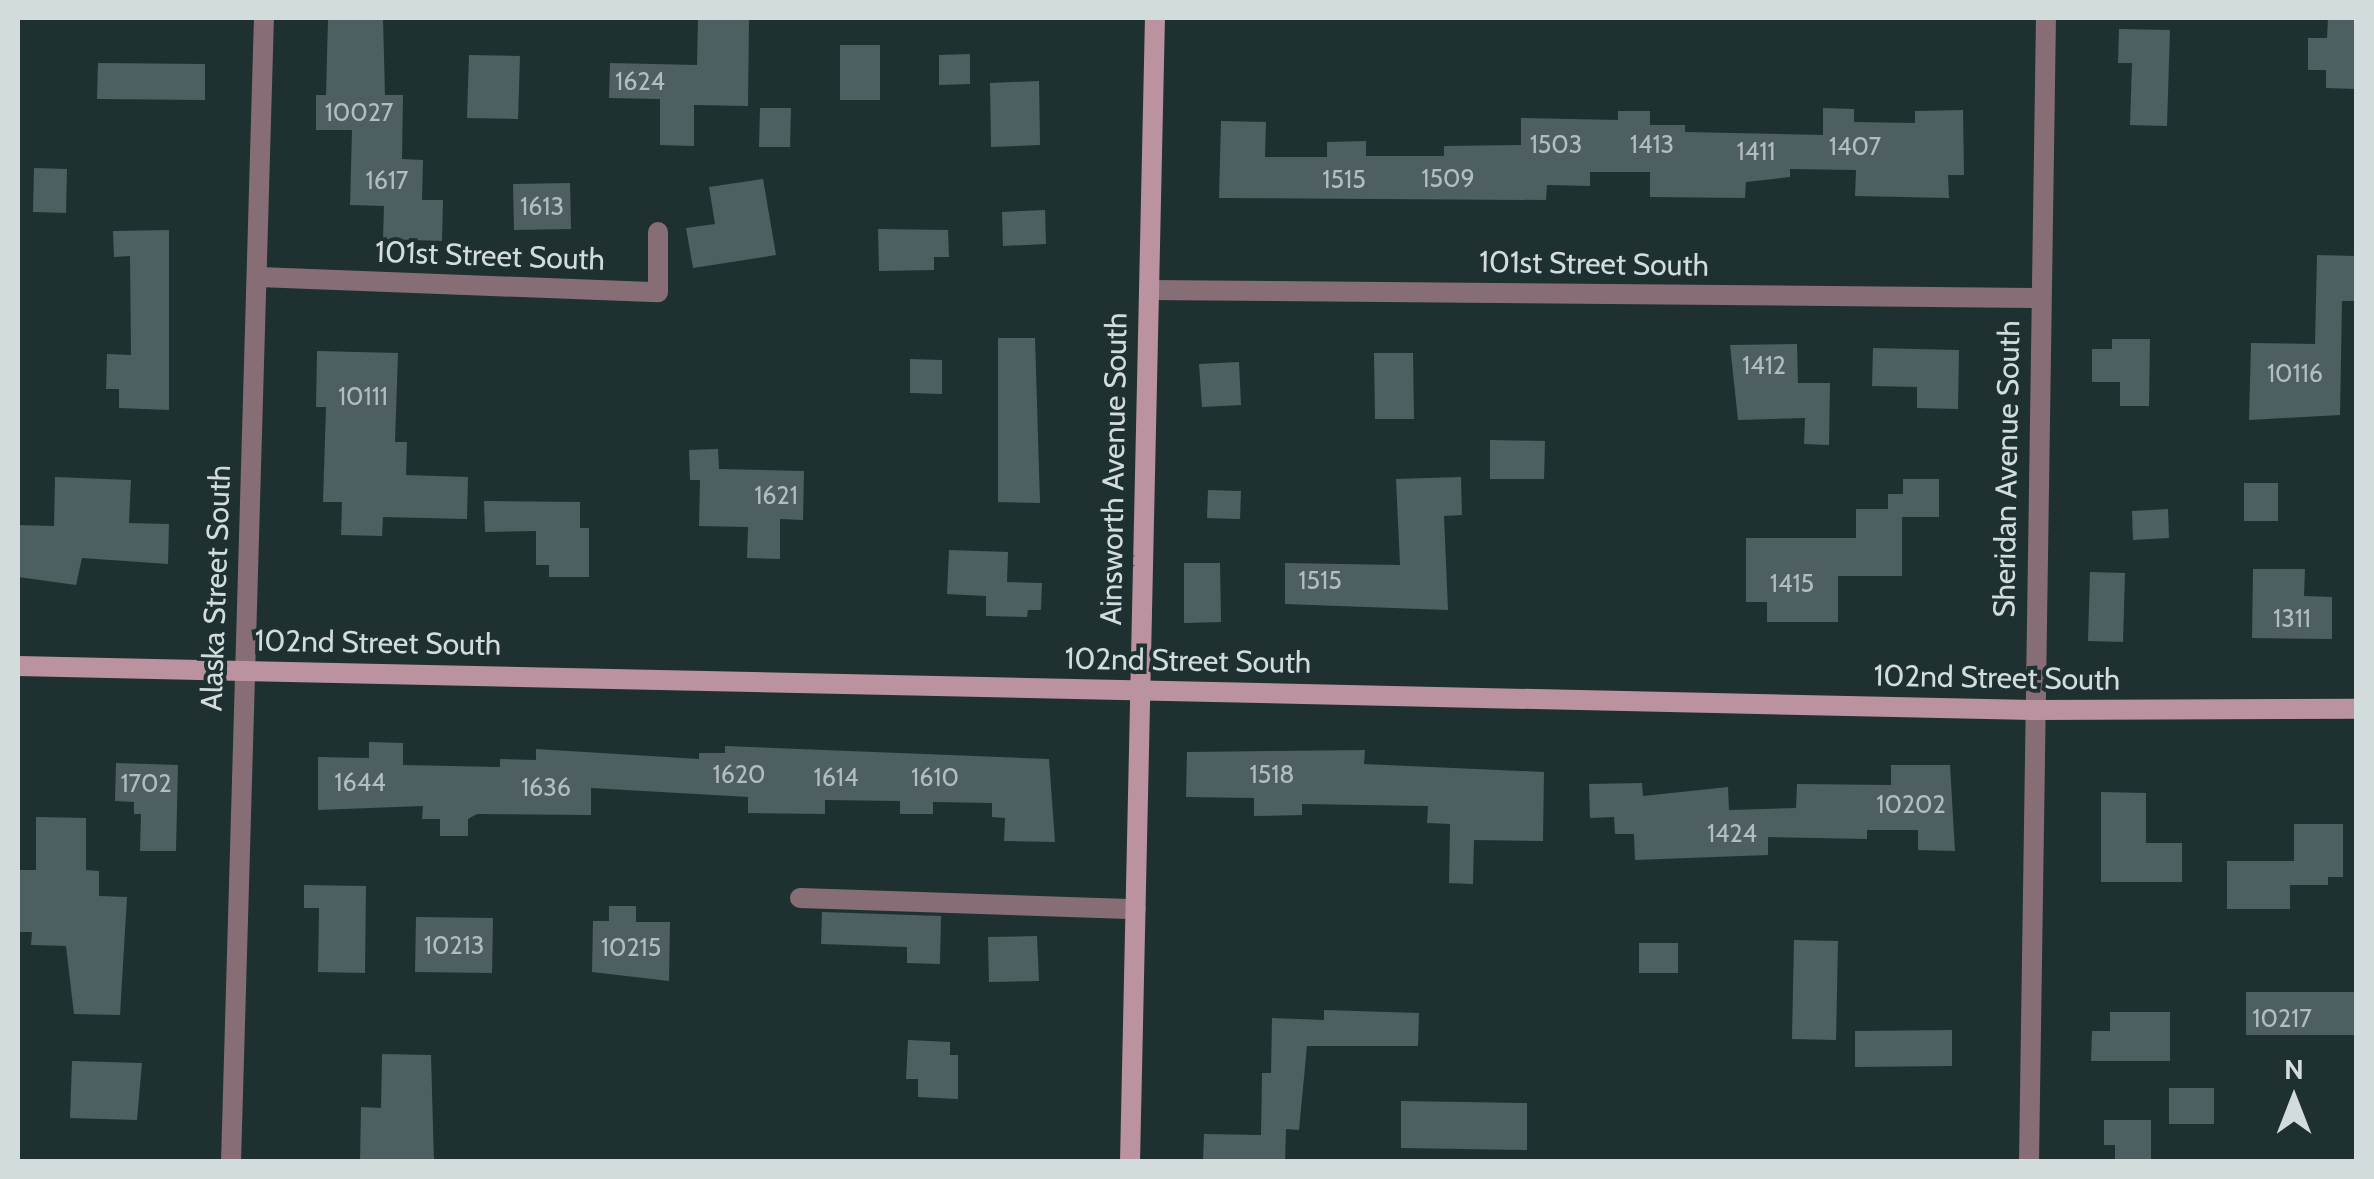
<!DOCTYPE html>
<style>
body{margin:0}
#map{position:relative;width:2374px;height:1179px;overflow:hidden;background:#1f3031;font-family:Cabin,sans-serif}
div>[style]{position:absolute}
.building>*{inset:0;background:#4d5f61}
.street>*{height:20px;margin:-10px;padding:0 10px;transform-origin:10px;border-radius:10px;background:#876e76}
.secondary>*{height:20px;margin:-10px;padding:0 10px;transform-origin:10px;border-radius:10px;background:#bb93a0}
span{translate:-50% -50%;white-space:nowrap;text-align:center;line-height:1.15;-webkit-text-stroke:8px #1f3031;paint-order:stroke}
.number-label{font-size:25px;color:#b1bdbe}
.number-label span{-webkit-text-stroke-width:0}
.street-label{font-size:30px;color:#d2dcdd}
.frame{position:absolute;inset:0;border:20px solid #d2dcdd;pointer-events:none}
.north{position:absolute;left:2244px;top:1049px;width:100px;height:100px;-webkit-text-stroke:8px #1f3031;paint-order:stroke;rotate:0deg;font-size:28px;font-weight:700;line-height:40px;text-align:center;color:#d2dcdd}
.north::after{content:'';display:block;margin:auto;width:35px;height:45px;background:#d2dcdd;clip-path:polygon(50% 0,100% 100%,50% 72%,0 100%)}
</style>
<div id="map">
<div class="building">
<i style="clip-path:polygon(328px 18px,383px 18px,385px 95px,403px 95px,402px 159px,423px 160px,422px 200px,443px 200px,442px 241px,383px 239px,384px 206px,350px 205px,352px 130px,316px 130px,316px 95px,326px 95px)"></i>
<i style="clip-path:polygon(698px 18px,749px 18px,748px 106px,694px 105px,694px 146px,660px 145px,660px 99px,609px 98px,610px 63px,697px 65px)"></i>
<i style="clip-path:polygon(2328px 18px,2356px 18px,2356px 89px,2326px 88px,2326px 70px,2308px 70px,2308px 38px,2327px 38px)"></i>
<i style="clip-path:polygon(2119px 29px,2170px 30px,2167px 126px,2130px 125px,2132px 63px,2118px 63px)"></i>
<i style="clip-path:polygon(840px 45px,880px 45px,880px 100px,840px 100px)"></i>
<i style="clip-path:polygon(970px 54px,970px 84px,939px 85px,939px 55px)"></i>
<i style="clip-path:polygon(469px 55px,520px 56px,518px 119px,467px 118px)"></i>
<i style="clip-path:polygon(98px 63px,205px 64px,205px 100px,97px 99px)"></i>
<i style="clip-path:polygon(1039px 81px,1040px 145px,991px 147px,990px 83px)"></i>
<i style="clip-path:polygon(760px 108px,791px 108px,790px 147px,759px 147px)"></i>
<i style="clip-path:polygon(1823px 108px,1854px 109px,1854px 122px,1915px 123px,1915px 111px,1963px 110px,1964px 175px,1948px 175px,1949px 198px,1855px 196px,1856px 170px,1790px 169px,1790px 177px,1746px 182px,1745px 198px,1650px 197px,1650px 172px,1590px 172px,1590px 186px,1547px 185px,1546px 200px,1219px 198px,1221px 121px,1266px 122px,1265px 157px,1327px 157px,1327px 142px,1366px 141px,1366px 156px,1444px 156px,1444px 146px,1521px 145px,1521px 118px,1618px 120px,1618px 111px,1650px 111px,1650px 125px,1685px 125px,1685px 132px,1823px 135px)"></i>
<i style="clip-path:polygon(34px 168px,67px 169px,66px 213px,33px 212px)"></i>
<i style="clip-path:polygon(763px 179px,776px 255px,693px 268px,686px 228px,715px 224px,709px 187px)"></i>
<i style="clip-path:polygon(570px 183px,571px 229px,514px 230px,513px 184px)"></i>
<i style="clip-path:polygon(1045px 210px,1046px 244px,1003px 246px,1002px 212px)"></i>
<i style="clip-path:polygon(878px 229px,948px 230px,949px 257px,934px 257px,934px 270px,879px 271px)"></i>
<i style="clip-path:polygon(169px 230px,169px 410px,119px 408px,119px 389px,106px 389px,107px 354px,131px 355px,130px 256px,114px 257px,113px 231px)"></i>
<i style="clip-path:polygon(2317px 255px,2356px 256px,2356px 301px,2342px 301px,2340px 415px,2249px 420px,2251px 343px,2315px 344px)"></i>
<i style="clip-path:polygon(998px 338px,1035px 338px,1040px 503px,998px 502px)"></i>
<i style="clip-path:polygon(2112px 339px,2150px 339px,2149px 406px,2120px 406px,2120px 382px,2092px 382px,2092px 349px,2112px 349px)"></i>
<i style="clip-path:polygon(1797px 344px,1798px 383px,1830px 383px,1829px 445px,1804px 444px,1805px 418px,1738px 420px,1730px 345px)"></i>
<i style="clip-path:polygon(1873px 348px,1959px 350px,1958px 409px,1917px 408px,1917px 387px,1872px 386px)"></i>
<i style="clip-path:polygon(317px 351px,398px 353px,395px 442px,407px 442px,406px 475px,468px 477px,467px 519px,383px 517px,382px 536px,341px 535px,342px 502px,323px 502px,326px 407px,316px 407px)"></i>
<i style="clip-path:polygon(1374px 353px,1413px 353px,1414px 419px,1375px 419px)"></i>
<i style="clip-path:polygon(910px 359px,942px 360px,942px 394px,910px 393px)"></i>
<i style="clip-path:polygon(1239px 362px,1241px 405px,1202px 407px,1199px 364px)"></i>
<i style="clip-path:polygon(1490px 440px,1545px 441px,1544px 479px,1490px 479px)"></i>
<i style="clip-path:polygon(718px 449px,719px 469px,804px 471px,803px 520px,780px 519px,780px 559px,747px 558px,748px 527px,699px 526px,700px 480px,690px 480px,689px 450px)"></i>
<i style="clip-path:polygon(55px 477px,131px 480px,129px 523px,169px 524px,168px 564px,82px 558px,76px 585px,18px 577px,18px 525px,54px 526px)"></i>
<i style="clip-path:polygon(1461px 477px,1462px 515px,1444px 516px,1448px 610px,1285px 604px,1285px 563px,1400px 565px,1396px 479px)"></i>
<i style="clip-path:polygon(1903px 479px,1939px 479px,1939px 517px,1902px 517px,1902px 576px,1838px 576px,1838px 622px,1767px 622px,1767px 602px,1746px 602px,1746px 538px,1856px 538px,1856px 509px,1888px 509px,1888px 494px,1903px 494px)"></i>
<i style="clip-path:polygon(2244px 483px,2278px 483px,2278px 521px,2244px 521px)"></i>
<i style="clip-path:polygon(1208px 490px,1241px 491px,1240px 519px,1207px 518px)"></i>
<i style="clip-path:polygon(484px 501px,580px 502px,580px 528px,589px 528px,589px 577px,549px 577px,549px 565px,536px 565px,536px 531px,485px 532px)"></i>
<i style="clip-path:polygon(2168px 509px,2169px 538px,2133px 540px,2132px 511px)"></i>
<i style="clip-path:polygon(949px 550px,1008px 552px,1007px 582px,1042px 583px,1041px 610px,1028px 610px,1027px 617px,986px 616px,986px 596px,947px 594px)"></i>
<i style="clip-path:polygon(1184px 563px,1220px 563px,1221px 622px,1184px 623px)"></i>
<i style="clip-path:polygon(2253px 569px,2305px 569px,2304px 596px,2332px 597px,2332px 639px,2252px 638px)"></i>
<i style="clip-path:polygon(2090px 572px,2125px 573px,2123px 642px,2088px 641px)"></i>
<i style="clip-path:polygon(369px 742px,403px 743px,403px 765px,500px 767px,500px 759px,536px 760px,536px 749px,699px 759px,699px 753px,725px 753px,725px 746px,1049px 759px,1055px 842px,1004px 841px,1005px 818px,992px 817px,992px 803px,933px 802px,933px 814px,900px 814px,900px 801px,825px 800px,825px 814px,748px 813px,748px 797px,591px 788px,591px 815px,477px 814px,468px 819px,468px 836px,440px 836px,440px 819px,422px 819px,423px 806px,318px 810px,318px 757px,369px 758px)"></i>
<i style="clip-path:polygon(1365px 750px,1364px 764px,1544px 772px,1543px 841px,1474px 840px,1473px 884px,1449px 883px,1450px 824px,1427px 823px,1428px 806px,1302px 804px,1302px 815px,1254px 816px,1254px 798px,1186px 797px,1187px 752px)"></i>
<i style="clip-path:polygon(116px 763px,178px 765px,176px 851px,140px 851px,141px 814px,134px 814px,134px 802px,115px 801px)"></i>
<i style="clip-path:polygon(1891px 765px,1950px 765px,1955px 851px,1918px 850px,1918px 830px,1867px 830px,1867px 839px,1768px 837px,1768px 855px,1635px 860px,1634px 834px,1615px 834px,1614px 817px,1590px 818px,1589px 784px,1642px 783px,1643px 796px,1728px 787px,1729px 810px,1796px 808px,1797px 784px,1891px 785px)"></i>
<i style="clip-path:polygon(2101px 792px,2146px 793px,2146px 843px,2182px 843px,2182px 882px,2101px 882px)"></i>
<i style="clip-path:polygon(36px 817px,86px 818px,86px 870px,99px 871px,99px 896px,127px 897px,120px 1015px,74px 1014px,66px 946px,31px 945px,32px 932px,18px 932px,19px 870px,36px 870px)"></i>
<i style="clip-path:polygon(2294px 824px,2343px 824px,2343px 877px,2328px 877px,2328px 885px,2290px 885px,2290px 909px,2227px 909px,2227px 861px,2294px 861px)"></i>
<i style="clip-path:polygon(304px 885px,366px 886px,365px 973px,318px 972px,319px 908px,304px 908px)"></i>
<i style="clip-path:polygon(609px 906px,636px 906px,636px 922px,670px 922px,669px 981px,592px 972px,593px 921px,609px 921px)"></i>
<i style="clip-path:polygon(822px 912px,941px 916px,940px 964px,907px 963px,907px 947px,821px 944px)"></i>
<i style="clip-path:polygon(416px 917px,493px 918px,492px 973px,415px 972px)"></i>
<i style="clip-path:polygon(1037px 936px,1039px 981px,989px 982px,988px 937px)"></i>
<i style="clip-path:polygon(1794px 940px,1838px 941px,1836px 1040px,1792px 1039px)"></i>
<i style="clip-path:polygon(1639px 943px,1678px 943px,1678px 973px,1639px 973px)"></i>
<i style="clip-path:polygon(2246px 992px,2356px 992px,2356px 1035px,2246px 1035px)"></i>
<i style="clip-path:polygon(1324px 1010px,1419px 1013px,1418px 1046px,1307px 1046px,1299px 1130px,1286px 1129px,1285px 1162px,1203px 1162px,1204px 1134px,1261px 1135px,1262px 1073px,1271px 1073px,1272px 1018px,1324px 1020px)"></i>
<i style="clip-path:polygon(2110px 1012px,2170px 1012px,2170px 1061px,2091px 1061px,2092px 1031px,2110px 1031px)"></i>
<i style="clip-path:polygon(1952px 1030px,1952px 1066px,1855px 1067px,1855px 1031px)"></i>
<i style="clip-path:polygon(908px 1040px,950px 1042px,950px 1055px,958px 1055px,958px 1099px,918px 1097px,918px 1079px,906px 1079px)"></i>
<i style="clip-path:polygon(382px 1054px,431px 1055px,434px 1162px,360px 1162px,361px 1107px,381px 1108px)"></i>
<i style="clip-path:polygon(72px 1061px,142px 1063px,137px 1120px,70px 1118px)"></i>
<i style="clip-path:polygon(2169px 1088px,2214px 1088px,2214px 1124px,2169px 1124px)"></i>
<i style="clip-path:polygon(1401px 1101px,1527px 1103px,1527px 1150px,1401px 1148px)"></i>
<i style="clip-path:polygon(2104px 1120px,2151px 1120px,2151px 1162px,2115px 1162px,2115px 1145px,2104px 1145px)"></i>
</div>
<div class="street">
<i style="left:259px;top:277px;width:399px;rotate:2.2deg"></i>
<i style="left:658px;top:292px;width:60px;rotate:-90deg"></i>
<i style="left:1149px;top:290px;width:891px;rotate:0.51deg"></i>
<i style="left:800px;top:898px;width:336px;rotate:1.9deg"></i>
<i style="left:231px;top:1162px;width:1144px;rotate:-88.35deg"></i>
<i style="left:2029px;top:1162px;width:1144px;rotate:-89.15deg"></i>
</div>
<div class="secondary">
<i style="left:18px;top:666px;width:2015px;rotate:1.25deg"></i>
<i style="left:2033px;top:710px;width:323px;rotate:-0.2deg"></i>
<i style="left:1130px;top:1162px;width:1144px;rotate:-88.75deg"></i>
</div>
<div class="number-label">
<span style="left:640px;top:81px">1624</span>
<span style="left:359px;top:112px">10027</span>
<span style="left:1556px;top:144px">1503</span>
<span style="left:1652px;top:144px">1413</span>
<span style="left:1855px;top:146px">1407</span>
<span style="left:1756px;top:151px">1411</span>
<span style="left:1448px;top:178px">1509</span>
<span style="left:1344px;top:179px">1515</span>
<span style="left:387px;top:180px">1617</span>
<span style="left:542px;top:206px">1613</span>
<span style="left:1764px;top:365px">1412</span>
<span style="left:2295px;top:373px">10116</span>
<span style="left:363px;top:396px">10111</span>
<span style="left:776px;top:495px">1621</span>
<span style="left:1320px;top:580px">1515</span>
<span style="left:1792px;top:583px">1415</span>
<span style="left:2292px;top:618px">1311</span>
<span style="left:739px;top:774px">1620</span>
<span style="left:1272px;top:774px">1518</span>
<span style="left:836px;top:777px">1614</span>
<span style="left:935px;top:777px">1610</span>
<span style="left:360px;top:782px">1644</span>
<span style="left:146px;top:783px">1702</span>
<span style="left:546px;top:787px">1636</span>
<span style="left:1911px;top:804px">10202</span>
<span style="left:1732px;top:833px">1424</span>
<span style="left:454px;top:945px">10213</span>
<span style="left:631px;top:947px">10215</span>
<span style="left:2282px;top:1018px">10217</span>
</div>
<div class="street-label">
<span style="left:490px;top:256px;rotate:2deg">101st Street South</span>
<span style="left:1594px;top:264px;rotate:1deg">101st Street South</span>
<span style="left:1114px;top:469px;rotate:-89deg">Ainsworth Avenue South</span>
<span style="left:2007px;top:469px;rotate:-89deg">Sheridan Avenue South</span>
<span style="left:216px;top:588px;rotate:-88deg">Alaska Street South</span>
<span style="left:378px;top:643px;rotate:1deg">102nd Street South</span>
<span style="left:1188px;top:661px;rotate:1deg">102nd Street South</span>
<span style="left:1997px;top:678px;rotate:1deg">102nd Street South</span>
</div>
<div class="frame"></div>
<div class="north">N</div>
</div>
